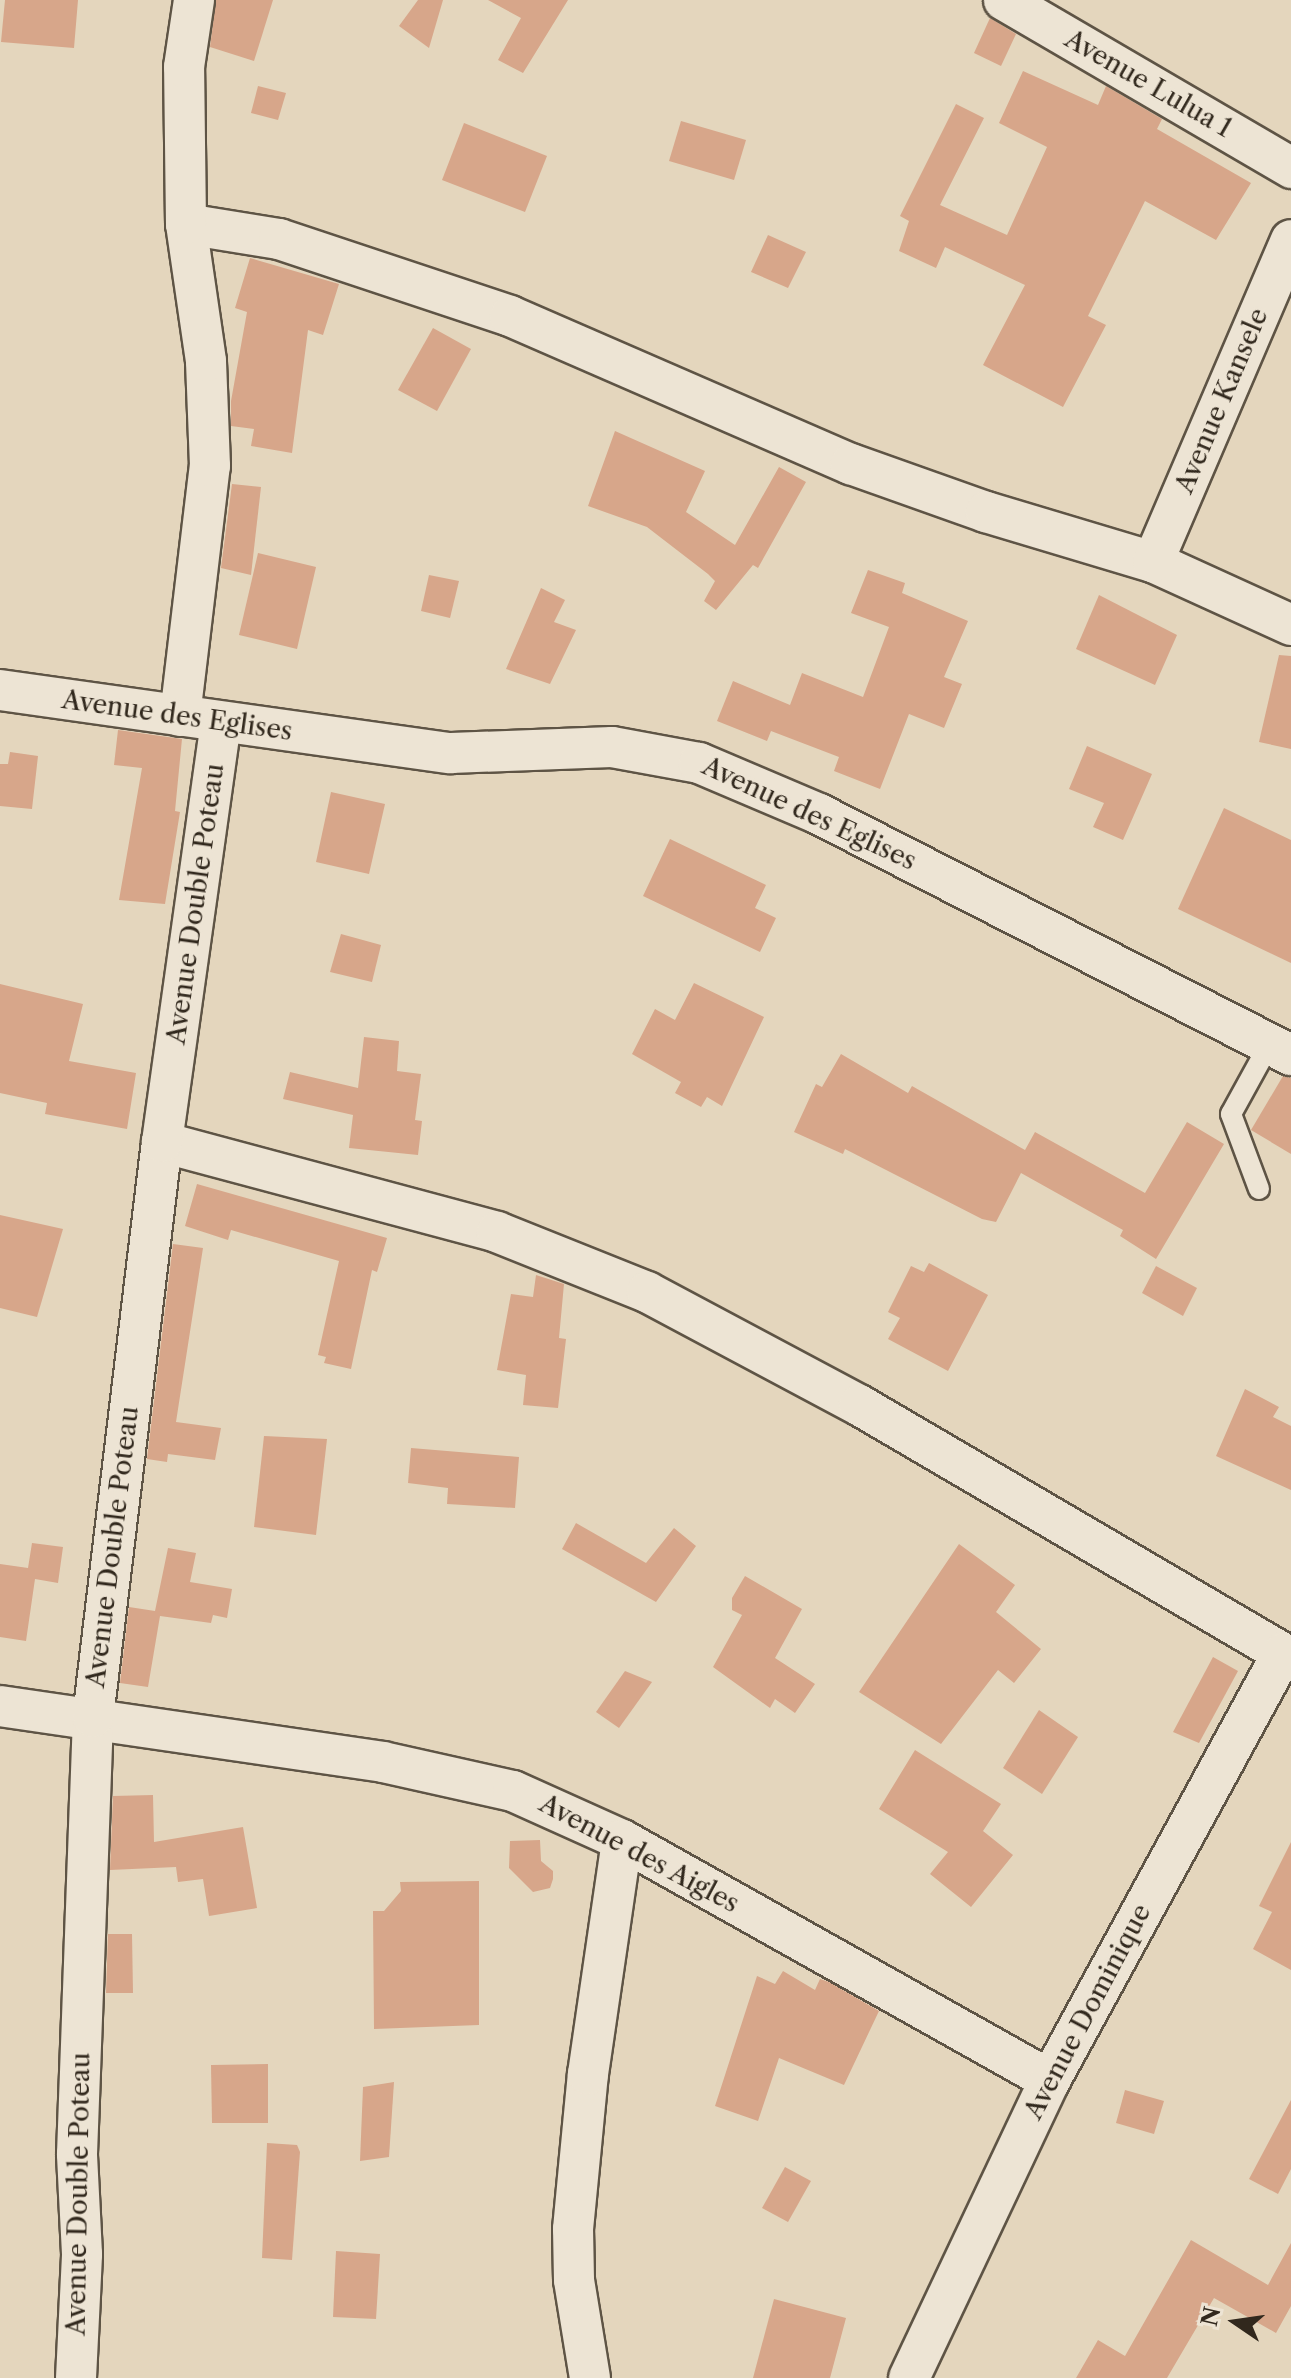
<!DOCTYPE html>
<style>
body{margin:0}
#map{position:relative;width:1291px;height:2378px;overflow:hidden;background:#e4d6bd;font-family:"Libre Caslon Text",serif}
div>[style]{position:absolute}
.building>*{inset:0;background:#d7a68a}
.roads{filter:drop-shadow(2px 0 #5e5445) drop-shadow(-2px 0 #5e5445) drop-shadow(0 2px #5e5445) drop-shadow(0 -2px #5e5445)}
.service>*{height:20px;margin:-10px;padding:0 10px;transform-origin:10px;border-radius:10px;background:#ede4d4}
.minor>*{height:40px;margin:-20px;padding:0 20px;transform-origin:20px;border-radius:20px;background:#ede4d4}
span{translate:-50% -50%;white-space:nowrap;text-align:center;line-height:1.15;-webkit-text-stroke:6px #ede4d4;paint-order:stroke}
.street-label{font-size:26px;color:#31281d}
.north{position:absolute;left:1195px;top:2282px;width:80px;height:80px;-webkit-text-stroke:6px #ede4d4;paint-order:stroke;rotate:283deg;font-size:22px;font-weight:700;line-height:32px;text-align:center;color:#31281d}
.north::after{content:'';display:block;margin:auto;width:28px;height:36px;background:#31281d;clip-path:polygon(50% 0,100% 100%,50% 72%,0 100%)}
</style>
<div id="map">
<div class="building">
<i style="clip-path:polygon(5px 0,78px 0,74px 48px,1px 42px)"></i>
<i style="clip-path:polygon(216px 0,273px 0,254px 61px,210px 47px)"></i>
<i style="clip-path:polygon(418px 0,443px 0,429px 48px,399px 26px)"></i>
<i style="clip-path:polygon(488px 0,568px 0,523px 73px,498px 60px,521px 18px)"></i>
<i style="clip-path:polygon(990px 18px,1016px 34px,1001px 66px,974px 53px)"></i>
<i style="clip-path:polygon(1023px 71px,1098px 105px,1106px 86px,1162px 119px,1157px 129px,1251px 183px,1216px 240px,1145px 201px,1088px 316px,1106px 325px,1063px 407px,983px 365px,1025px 285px,945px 247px,936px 268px,899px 251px,909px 221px,900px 216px,956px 104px,984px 118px,940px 205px,1007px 235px,1047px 147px,999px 123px)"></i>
<i style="clip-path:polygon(258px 86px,286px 93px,278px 120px,251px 113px)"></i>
<i style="clip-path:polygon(681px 121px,746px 140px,734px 180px,669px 161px)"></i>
<i style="clip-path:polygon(464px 123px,547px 156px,525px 212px,442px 180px)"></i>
<i style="clip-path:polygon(768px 235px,806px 252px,788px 288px,751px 272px)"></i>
<i style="clip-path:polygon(250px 258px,339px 284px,323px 335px,308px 330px,292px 453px,251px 446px,254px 429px,231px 426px,231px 401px,247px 312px,235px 308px)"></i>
<i style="clip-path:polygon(433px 328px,471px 349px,437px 411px,398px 390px)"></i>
<i style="clip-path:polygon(615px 431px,705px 471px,686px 512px,735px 545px,779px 467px,806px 482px,758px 568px,753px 565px,716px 610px,704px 601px,715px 581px,708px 574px,647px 527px,588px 506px)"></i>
<i style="clip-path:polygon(232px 484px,261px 487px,251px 575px,221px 568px)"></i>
<i style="clip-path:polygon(258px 553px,316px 567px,297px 649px,239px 635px)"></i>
<i style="clip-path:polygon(868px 570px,905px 583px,902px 593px,968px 621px,944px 677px,962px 684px,944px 728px,909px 714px,880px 789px,834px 771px,839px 757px,771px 731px,767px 741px,717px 721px,733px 681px,790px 705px,802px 673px,863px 697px,889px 627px,851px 613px)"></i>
<i style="clip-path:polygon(429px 575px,459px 581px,450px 618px,421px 611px)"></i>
<i style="clip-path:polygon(541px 588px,565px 600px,554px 622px,576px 630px,550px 684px,506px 669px)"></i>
<i style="clip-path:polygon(1099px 595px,1177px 635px,1155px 685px,1076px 649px)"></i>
<i style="clip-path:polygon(1279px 655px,1291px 656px,1291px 749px,1259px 742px)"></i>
<i style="clip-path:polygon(118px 730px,182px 739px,175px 811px,180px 812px,165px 904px,119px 900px,142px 768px,114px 765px)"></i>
<i style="clip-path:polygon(1087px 746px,1152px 774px,1123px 840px,1093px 827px,1104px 803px,1069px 789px)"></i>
<i style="clip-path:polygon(10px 752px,38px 756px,32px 809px,0 806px,0 764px,8px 764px)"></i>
<i style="clip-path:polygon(331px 792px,385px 804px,369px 874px,316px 862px)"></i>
<i style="clip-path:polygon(1224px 808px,1291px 840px,1291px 963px,1178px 909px)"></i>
<i style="clip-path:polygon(670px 839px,766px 885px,755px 908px,776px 918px,760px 952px,643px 896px)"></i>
<i style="clip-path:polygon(341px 934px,381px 945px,372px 982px,330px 972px)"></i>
<i style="clip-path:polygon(694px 983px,764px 1017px,722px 1106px,707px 1097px,701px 1107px,675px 1093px,681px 1082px,632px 1054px,655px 1009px,675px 1020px)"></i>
<i style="clip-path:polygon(0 984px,83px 1004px,69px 1061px,136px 1073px,127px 1129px,45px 1114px,47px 1103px,0 1093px)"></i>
<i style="clip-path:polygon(364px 1037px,399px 1041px,397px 1071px,421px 1074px,415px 1120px,422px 1121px,418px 1155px,349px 1148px,353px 1115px,283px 1099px,290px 1072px,358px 1088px)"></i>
<i style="clip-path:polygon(841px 1054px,908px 1093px,912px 1086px,1025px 1150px,1035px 1132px,1145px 1193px,1187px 1122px,1224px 1144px,1156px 1259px,1120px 1236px,1123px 1230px,1021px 1173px,996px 1222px,982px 1219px,845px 1149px,843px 1154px,794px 1132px,816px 1084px,822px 1087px)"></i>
<i style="clip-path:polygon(1283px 1076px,1291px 1078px,1291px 1154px,1251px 1130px)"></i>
<i style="clip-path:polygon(197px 1184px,387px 1238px,377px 1272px,372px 1270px,351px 1369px,324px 1363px,326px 1357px,318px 1355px,339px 1261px,231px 1230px,228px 1240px,185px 1226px)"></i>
<i style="clip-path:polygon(0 1215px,63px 1229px,37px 1317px,0 1308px)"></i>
<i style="clip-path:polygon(173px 1244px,203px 1248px,176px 1422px,221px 1428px,215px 1460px,168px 1454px,167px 1462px,147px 1459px)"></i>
<i style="clip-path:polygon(929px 1263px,988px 1295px,948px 1371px,888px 1339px,900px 1318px,888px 1312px,911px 1266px,924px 1272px)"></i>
<i style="clip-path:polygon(1156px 1266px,1197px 1288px,1183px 1316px,1142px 1293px)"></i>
<i style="clip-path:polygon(536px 1275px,564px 1284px,559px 1338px,566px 1339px,558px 1408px,523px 1405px,526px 1375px,497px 1370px,511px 1294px,533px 1297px)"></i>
<i style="clip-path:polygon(1245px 1389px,1279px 1407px,1273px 1417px,1291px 1426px,1291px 1490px,1216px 1456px)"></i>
<i style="clip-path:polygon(264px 1436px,327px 1439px,316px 1535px,254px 1527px)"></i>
<i style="clip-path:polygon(411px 1448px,519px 1457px,515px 1508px,447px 1504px,448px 1488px,408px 1483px)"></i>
<i style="clip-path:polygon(576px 1523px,646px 1563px,674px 1528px,696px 1546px,656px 1602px,562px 1549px)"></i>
<i style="clip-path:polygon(32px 1543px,63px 1547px,58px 1583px,35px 1579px,26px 1641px,0 1637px,0 1564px,28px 1568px)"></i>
<i style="clip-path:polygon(959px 1544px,1015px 1585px,996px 1612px,1041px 1649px,1014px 1683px,998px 1670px,941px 1744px,859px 1692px)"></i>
<i style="clip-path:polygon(168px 1548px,196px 1553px,190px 1582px,232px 1589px,227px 1618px,213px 1615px,211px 1623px,160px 1616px,148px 1687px,120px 1683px,129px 1607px,155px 1611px)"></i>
<i style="clip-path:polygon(745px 1576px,802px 1609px,775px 1658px,815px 1684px,795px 1713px,775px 1699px,770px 1708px,713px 1667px,742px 1615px,732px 1610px,732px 1598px)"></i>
<i style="clip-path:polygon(1213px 1657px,1238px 1671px,1199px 1743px,1173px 1732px)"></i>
<i style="clip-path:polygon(625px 1671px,652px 1682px,619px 1728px,596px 1712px)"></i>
<i style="clip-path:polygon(1039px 1710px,1078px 1737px,1042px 1794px,1003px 1768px)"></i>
<i style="clip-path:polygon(915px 1750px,1001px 1804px,983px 1831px,1013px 1855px,971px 1907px,930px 1874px,948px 1852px,879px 1809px)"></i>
<i style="clip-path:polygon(153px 1795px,154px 1842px,243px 1827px,257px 1908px,209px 1916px,203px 1879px,178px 1882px,176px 1867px,110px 1870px,113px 1796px)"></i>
<i style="clip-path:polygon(540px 1840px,541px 1861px,553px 1871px,553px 1879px,550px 1888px,533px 1892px,509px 1868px,510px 1841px)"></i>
<i style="clip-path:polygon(1291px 1842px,1291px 1970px,1253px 1949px,1272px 1912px,1259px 1906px)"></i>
<i style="clip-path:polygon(479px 1881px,479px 2025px,374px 2029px,373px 1911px,384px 1911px,401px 1891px,400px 1882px)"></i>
<i style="clip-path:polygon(108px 1934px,132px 1934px,133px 1993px,106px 1993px)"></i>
<i style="clip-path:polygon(783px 1971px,815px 1990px,820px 1979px,829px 1982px,879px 2011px,844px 2085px,779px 2058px,758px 2121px,715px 2106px,757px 1976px,775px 1984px)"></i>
<i style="clip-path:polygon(268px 2064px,268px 2123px,212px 2123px,211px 2065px)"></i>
<i style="clip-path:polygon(394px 2082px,389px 2157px,360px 2161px,363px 2087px)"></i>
<i style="clip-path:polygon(1125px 2090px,1164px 2101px,1154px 2134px,1116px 2123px)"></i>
<i style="clip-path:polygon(1291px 2100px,1291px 2169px,1278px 2194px,1249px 2179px)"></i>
<i style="clip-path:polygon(267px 2143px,297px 2145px,300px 2152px,292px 2260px,262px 2258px)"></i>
<i style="clip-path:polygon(785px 2167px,811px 2181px,788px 2222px,762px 2208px)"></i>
<i style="clip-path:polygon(1191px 2240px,1268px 2285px,1291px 2243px,1291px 2306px,1276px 2333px,1214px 2298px,1167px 2378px,1076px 2378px,1098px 2340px,1125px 2356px)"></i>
<i style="clip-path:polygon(336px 2251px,380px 2254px,376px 2319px,333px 2317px)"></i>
<i style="clip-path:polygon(774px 2299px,846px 2318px,830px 2378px,753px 2378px)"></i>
</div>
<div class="roads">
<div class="service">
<i style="left:1259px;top:1189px;width:80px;rotate:-110.5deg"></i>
<i style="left:1231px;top:1114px;width:81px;rotate:-61.2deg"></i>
</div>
<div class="minor">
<i style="left:1004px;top:0;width:333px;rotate:30.3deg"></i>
<i style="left:186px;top:224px;width:94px;rotate:9.2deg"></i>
<i style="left:279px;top:239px;width:243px;rotate:18.4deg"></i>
<i style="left:510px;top:316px;width:372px;rotate:23.5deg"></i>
<i style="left:851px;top:464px;width:143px;rotate:19.6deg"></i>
<i style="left:986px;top:512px;width:174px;rotate:16.7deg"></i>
<i style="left:1153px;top:562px;width:152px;rotate:24.5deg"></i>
<i style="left:1153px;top:562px;width:350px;rotate:-66.8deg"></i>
<i style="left:0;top:690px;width:455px;rotate:8deg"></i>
<i style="left:451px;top:753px;width:161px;rotate:-2.1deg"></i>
<i style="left:612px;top:747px;width:88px;rotate:10.4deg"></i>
<i style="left:699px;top:763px;width:130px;rotate:23deg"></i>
<i style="left:819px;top:814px;width:530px;rotate:27.05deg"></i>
<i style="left:180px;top:716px;width:252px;rotate:-83.2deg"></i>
<i style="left:210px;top:466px;width:105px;rotate:-92.2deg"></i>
<i style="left:206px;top:361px;width:138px;rotate:-98.3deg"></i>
<i style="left:186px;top:224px;width:157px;rotate:-90.7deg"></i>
<i style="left:184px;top:67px;width:68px;rotate:-81.5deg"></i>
<i style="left:162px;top:1142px;width:347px;rotate:15deg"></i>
<i style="left:497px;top:1232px;width:162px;rotate:21.8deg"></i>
<i style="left:647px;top:1292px;width:240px;rotate:28.1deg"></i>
<i style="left:859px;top:1405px;width:501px;rotate:30.36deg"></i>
<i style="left:0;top:1706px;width:387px;rotate:8.3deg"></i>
<i style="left:383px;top:1762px;width:133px;rotate:12.6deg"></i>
<i style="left:513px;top:1791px;width:120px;rotate:24.2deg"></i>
<i style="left:622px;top:1840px;width:491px;rotate:29.3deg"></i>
<i style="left:76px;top:2378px;width:124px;rotate:-87.2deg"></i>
<i style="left:82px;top:2254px;width:100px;rotate:-92.9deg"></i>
<i style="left:77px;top:2154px;width:437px;rotate:-87.9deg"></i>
<i style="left:93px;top:1717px;width:579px;rotate:-83.16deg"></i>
<i style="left:162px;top:1142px;width:424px;rotate:-82deg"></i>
<i style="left:590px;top:2378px;width:99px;rotate:-99.3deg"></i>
<i style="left:574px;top:2280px;width:51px;rotate:-91.1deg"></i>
<i style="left:573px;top:2229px;width:156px;rotate:-84.5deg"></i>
<i style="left:588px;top:2074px;width:236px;rotate:-81.7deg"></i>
<i style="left:909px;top:2378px;width:330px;rotate:-64.7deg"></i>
<i style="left:1050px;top:2080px;width:486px;rotate:-61.4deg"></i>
</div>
</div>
<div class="street-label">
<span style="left:1148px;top:84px;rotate:30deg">Avenue Lulua 1</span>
<span style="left:1222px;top:401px;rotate:-67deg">Avenue Kansele</span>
<span style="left:177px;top:716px;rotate:8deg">Avenue des Eglises</span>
<span style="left:809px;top:814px;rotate:25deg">Avenue des Eglises</span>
<span style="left:196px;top:904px;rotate:-82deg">Avenue Double Poteau</span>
<span style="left:113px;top:1547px;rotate:-83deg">Avenue Double Poteau</span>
<span style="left:639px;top:1854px;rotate:28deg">Avenue des Aigles</span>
<span style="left:1088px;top:2012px;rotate:-62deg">Avenue Dominique</span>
<span style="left:79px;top:2194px;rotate:-89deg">Avenue Double Poteau</span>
</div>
<div class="north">N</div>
</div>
